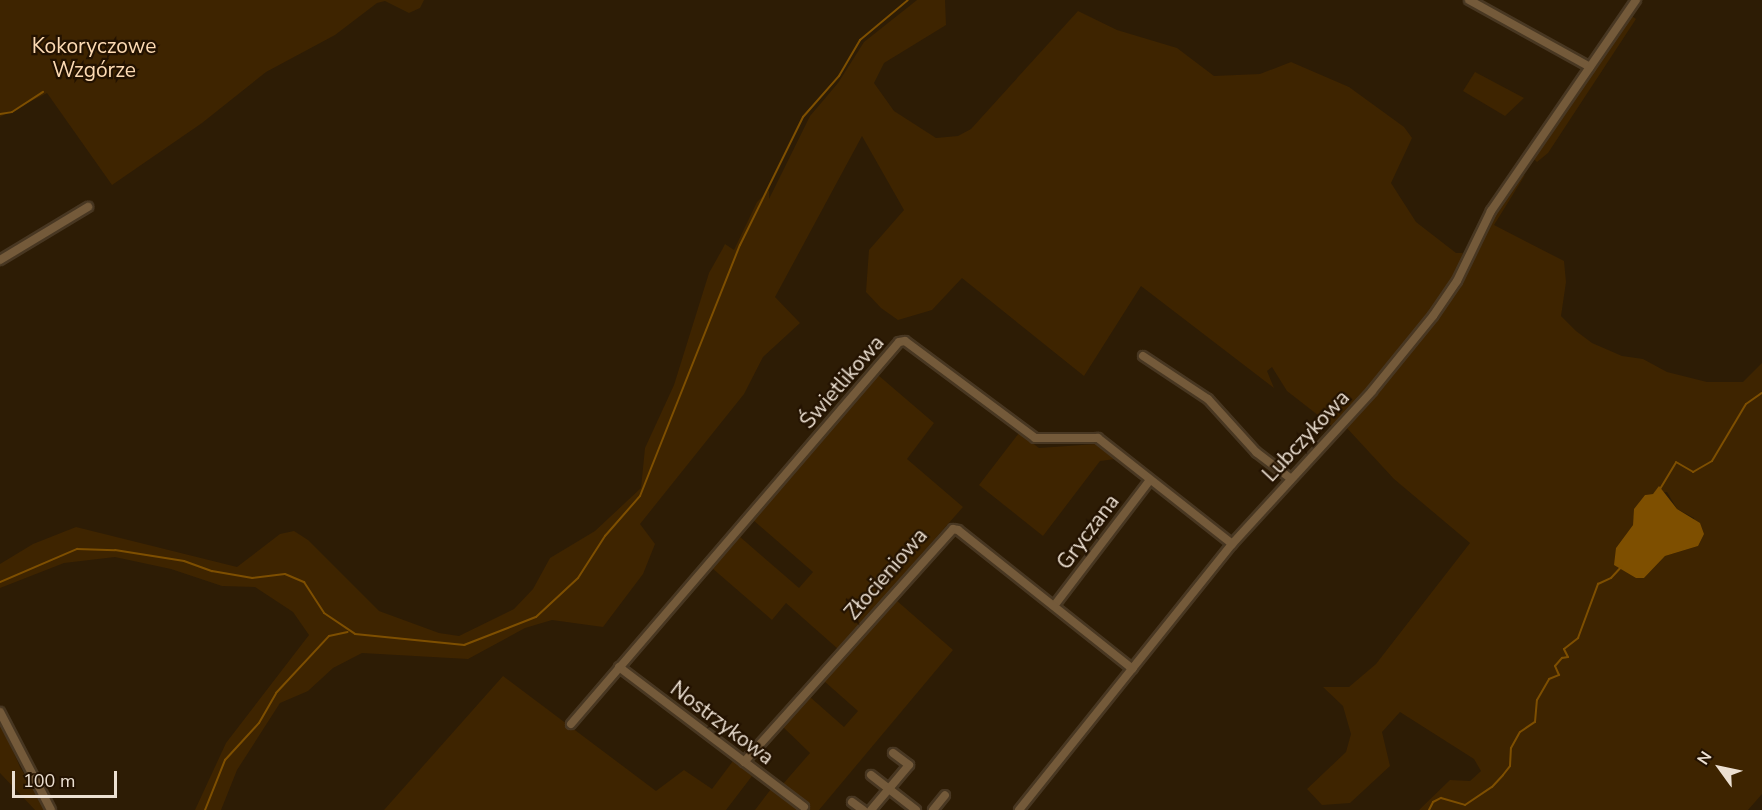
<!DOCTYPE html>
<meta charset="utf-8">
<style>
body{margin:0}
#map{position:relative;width:1762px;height:810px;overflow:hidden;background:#2d1c05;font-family:"Nunito Sans",sans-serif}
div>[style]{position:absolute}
.green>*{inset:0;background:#3e2400}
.water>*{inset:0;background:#7e4f00}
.stream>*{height:2px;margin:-1px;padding:0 1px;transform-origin:1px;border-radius:1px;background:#7e4f00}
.roads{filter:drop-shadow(2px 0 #483722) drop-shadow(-2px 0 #483722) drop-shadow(0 2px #483722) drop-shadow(0 -2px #483722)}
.minor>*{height:8px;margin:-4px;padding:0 4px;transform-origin:4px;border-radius:4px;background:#745a3a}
span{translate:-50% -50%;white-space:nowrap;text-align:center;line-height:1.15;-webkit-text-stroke:4.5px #231200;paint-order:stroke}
.park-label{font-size:21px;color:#fcdab3}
.street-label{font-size:21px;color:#ece0d2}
.north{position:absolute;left:1690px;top:738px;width:60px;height:60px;-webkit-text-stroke:4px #231200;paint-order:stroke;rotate:303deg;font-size:16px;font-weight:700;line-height:24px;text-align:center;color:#ece0d2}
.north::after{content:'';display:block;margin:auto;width:21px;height:27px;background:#ece0d2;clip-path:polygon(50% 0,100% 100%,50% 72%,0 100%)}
.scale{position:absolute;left:12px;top:771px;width:105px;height:27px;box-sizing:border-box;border:3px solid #ece0d2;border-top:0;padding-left:8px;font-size:18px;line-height:21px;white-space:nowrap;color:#ece0d2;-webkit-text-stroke:4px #231200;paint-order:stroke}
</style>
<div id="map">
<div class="green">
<i style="clip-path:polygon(0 0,424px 0,420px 8px,409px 13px,385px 1px,377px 3px,335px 35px,266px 72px,202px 123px,112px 185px,47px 93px,0 117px)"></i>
<i style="clip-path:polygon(917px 0,945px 0,946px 25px,884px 63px,874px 83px,894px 111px,936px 138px,958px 136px,971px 129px,1078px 11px,1117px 30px,1177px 48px,1214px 76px,1260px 74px,1291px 62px,1349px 87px,1404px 127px,1412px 138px,1391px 183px,1416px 222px,1456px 253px,1463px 253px,1455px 278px,1383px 372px,1332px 426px,1287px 391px,1272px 367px,1267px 371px,1274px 388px,1141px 286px,1084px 376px,962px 278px,932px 310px,898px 320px,881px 308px,866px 292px,869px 250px,904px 210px,862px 136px,775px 297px,800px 323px,763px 357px,744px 394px,640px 524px,655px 544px,643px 574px,603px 627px,552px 620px,525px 628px,468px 659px,362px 653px,333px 668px,308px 691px,280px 703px,237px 770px,221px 810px,195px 810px,226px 743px,309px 635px,293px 612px,255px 587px,222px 586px,171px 569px,115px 557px,64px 563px,0 588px,0 564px,33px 544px,76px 527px,237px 567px,280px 534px,294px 531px,308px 540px,379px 611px,439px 633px,459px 636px,514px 609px,533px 589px,550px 558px,595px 531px,641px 488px,645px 448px,674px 385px,709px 273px,723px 248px,725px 244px,734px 250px,757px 202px,769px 190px,769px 199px,810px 116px,838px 83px,864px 42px)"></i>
<i style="clip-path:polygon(1629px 14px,1636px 19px,1548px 153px,1537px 162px,1533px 158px)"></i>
<i style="clip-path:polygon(1475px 72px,1524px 98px,1505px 116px,1463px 91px)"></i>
<i style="clip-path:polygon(evenodd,1525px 175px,1494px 225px,1564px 261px,1566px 282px,1561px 316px,1576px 331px,1592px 343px,1622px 356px,1643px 359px,1667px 372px,1707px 382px,1743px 382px,1762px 363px,1762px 794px,1748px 810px,1419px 810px,1450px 780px,1470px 781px,1481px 771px,1474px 759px,1400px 712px,1382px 732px,1390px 766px,1350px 803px,1322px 805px,1307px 789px,1346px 752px,1351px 734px,1343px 706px,1323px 687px,1349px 687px,1376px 664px,1470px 543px,1394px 479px,1345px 426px,1380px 388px,1456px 291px,1494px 211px,1520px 177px,1525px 175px,1667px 492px,1677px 509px,1694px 518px,1698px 546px,1665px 556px,1644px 578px,1636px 578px,1616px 548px,1633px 525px,1635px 509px,1645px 495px,1667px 492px)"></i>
<i style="clip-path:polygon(878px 375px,934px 423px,907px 459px,963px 507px,838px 649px,786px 603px,772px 620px,712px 568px,739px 536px,799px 588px,813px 572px,753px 520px)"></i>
<i style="clip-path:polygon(1019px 433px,1039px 448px,1096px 444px,1115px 459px,1100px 461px,1043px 536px,979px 485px)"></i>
<i style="clip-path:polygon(896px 600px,953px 650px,819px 810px,755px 810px,771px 789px,792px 794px,783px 784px,810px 753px,783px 727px,810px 697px,844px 727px,858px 711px,824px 681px)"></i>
<i style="clip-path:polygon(503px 676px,656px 791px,684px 770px,712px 789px,733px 761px,752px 776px,726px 810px,384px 810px)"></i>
<i style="clip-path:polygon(0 721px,20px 767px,46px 810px,35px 810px,0 773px)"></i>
</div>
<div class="water">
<i style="clip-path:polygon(1659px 486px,1677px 509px,1700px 523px,1704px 534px,1698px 546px,1665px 556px,1644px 578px,1636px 578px,1614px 565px,1616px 548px,1633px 525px,1634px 509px,1645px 495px,1653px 494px)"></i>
</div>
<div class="stream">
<i style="left:0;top:114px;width:12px;rotate:-9deg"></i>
<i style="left:12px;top:112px;width:37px;rotate:-33deg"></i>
<i style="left:1660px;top:489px;width:31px;rotate:-59deg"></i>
<i style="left:1676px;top:462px;width:20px;rotate:30deg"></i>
<i style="left:1693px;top:472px;width:22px;rotate:-30deg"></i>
<i style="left:1712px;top:461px;width:66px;rotate:-59.2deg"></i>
<i style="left:1746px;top:404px;width:19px;rotate:-35deg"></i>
<i style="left:0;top:582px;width:84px;rotate:-23.2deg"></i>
<i style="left:77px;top:549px;width:38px;rotate:2deg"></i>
<i style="left:115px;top:550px;width:70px;rotate:9.1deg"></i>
<i style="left:184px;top:561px;width:30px;rotate:20deg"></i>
<i style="left:212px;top:571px;width:41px;rotate:9.9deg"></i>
<i style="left:252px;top:578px;width:33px;rotate:-7deg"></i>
<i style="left:285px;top:574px;width:21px;rotate:23deg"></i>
<i style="left:304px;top:582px;width:37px;rotate:57deg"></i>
<i style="left:324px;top:613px;width:37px;rotate:34deg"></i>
<i style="left:355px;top:634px;width:110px;rotate:5.8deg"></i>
<i style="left:464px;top:645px;width:77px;rotate:-21.3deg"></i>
<i style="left:536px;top:617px;width:57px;rotate:-42.9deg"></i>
<i style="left:578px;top:578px;width:50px;rotate:-57.3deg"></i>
<i style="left:605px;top:536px;width:53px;rotate:-48.8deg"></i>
<i style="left:640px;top:496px;width:270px;rotate:-68.3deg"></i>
<i style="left:740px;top:245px;width:143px;rotate:-63.8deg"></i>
<i style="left:803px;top:117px;width:55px;rotate:-48.7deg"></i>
<i style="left:839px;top:76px;width:42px;rotate:-59.7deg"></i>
<i style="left:860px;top:40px;width:62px;rotate:-39.8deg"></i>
<i style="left:205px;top:810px;width:54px;rotate:-68.2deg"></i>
<i style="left:225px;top:760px;width:50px;rotate:-47.4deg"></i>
<i style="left:259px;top:723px;width:34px;rotate:-60deg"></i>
<i style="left:276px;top:693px;width:78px;rotate:-47.1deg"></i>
<i style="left:329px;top:636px;width:19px;rotate:-12deg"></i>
<i style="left:1429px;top:810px;width:9px;rotate:-63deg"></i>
<i style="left:1433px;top:802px;width:9px;rotate:-27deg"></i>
<i style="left:1441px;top:798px;width:25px;rotate:16deg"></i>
<i style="left:1465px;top:805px;width:32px;rotate:-34deg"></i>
<i style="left:1492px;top:787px;width:16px;rotate:-47deg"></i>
<i style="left:1503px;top:775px;width:11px;rotate:-52deg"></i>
<i style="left:1510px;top:766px;width:18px;rotate:-87deg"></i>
<i style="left:1511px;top:748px;width:18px;rotate:-61deg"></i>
<i style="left:1520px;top:732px;width:18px;rotate:-34deg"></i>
<i style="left:1535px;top:722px;width:22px;rotate:-85deg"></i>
<i style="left:1537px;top:700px;width:24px;rotate:-60deg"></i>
<i style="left:1549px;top:679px;width:11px;rotate:-22deg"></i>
<i style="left:1559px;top:675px;width:10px;rotate:-114deg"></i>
<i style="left:1555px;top:666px;width:11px;rotate:-49deg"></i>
<i style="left:1562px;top:658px;width:6px;rotate:-9deg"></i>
<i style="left:1568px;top:657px;width:9px;rotate:-117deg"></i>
<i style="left:1564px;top:649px;width:18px;rotate:-38deg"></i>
<i style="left:1578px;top:638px;width:58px;rotate:-69.7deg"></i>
<i style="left:1598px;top:584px;width:14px;rotate:-25deg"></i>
<i style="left:1611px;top:578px;width:16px;rotate:-47deg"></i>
</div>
<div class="roads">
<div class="minor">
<i style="left:1469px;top:0;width:138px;rotate:29deg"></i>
<i style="left:0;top:260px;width:103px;rotate:-31.1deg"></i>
<i style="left:1143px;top:356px;width:78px;rotate:33.5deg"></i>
<i style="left:1208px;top:399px;width:72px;rotate:47.8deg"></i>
<i style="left:1256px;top:452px;width:43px;rotate:37.4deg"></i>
<i style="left:1054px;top:606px;width:158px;rotate:-52.7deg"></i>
<i style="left:619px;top:667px;width:232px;rotate:37.1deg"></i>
<i style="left:0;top:712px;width:110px;rotate:62.5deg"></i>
<i style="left:571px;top:724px;width:503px;rotate:-49.35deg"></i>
<i style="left:899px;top:342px;width:6px;rotate:-9deg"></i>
<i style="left:905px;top:341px;width:162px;rotate:36.7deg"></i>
<i style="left:1035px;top:438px;width:63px"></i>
<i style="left:1098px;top:438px;width:171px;rotate:38.3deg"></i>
<i style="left:744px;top:762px;width:313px;rotate:-48.1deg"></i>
<i style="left:953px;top:529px;width:5px;rotate:11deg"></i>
<i style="left:958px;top:530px;width:223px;rotate:38.5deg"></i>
<i style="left:871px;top:775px;width:57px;rotate:37.9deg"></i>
<i style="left:852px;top:802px;width:14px;rotate:36deg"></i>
<i style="left:871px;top:810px;width:59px;rotate:-49.8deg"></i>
<i style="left:909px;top:765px;width:20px;rotate:-143deg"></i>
<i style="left:933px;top:810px;width:19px;rotate:-51deg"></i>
<i style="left:1019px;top:810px;width:341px;rotate:-51.3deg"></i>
<i style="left:1232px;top:544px;width:207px;rotate:-47.5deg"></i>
<i style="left:1372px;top:391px;width:97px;rotate:-50.9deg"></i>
<i style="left:1433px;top:316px;width:42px;rotate:-55.6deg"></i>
<i style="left:1457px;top:281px;width:78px;rotate:-64.1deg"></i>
<i style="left:1491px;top:211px;width:256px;rotate:-55.5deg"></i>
</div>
</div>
<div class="park-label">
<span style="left:94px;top:58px">Kokoryczowe<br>Wzgórze</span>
</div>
<div class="street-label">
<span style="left:842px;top:382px;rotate:-49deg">Świetlikowa</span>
<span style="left:1306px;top:436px;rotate:-47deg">Lubczykowa</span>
<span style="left:1088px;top:532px;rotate:-53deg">Gryczana</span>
<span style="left:886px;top:574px;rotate:-49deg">Złocieniowa</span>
<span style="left:722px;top:723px;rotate:37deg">Nostrzykowa</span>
</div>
<div class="north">N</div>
<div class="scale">100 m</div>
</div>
